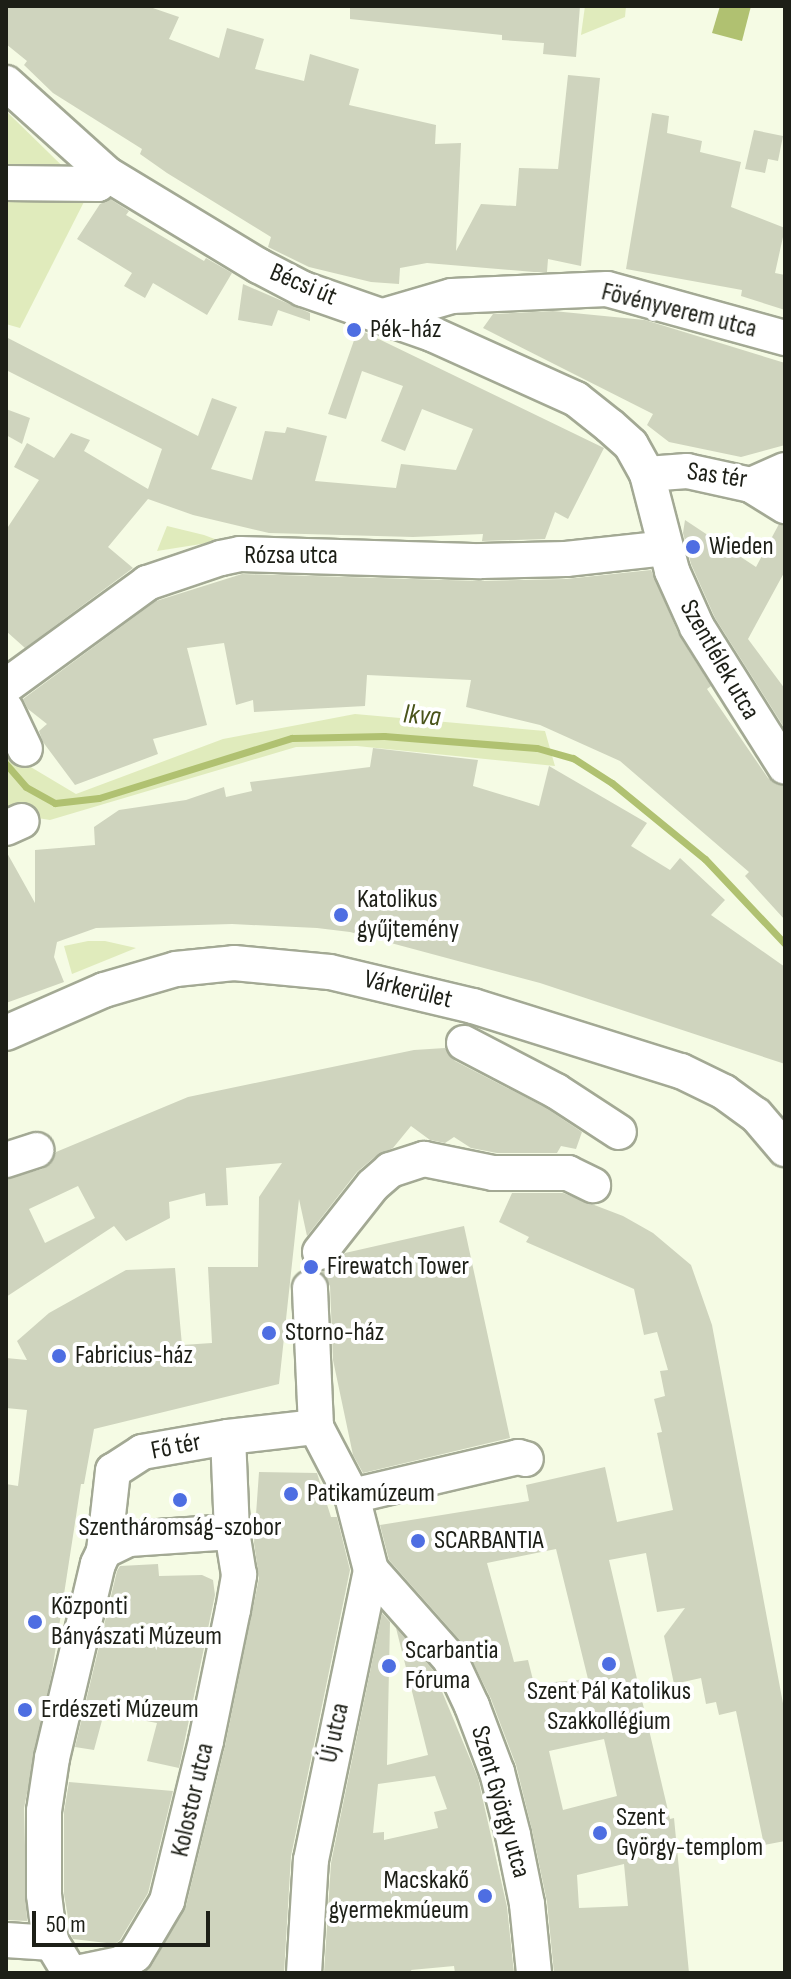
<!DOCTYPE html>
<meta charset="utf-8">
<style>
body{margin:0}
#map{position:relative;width:791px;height:1979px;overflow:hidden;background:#f5fbe4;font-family:"Sofia Sans Condensed",sans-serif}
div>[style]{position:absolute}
.green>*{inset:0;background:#e0ebbc}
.water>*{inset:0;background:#b0c171}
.stream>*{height:7px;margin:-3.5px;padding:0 3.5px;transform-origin:3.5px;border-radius:3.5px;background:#b0c171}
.building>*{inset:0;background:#cfd4be}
.roads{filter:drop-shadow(2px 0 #a3a994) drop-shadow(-2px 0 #a3a994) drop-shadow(0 2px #a3a994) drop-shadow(0 -2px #a3a994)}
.minor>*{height:34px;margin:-17px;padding:0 17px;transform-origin:17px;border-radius:17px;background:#fff}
.dots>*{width:22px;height:22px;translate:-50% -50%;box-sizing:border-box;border:4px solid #fff;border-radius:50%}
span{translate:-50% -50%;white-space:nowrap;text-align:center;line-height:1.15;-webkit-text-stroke:8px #fff;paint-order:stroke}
.street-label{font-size:26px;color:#1d1f17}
.poi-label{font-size:26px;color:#1d1f17}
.left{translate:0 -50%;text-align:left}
.right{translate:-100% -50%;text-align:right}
.water-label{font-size:28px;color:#49531a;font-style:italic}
.frame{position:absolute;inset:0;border:8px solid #1d1f17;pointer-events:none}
.scale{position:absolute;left:32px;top:1911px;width:178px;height:36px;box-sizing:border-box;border:4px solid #1d1f17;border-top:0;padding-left:10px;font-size:24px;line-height:28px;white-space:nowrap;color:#1d1f17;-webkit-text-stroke:6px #fff;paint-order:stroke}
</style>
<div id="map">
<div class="green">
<i style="clip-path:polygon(585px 6px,626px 6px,625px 17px,581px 35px)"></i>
<i style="clip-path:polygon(6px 111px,89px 192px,20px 328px,6px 324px)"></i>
<i style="clip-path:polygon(167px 526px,204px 535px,220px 541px,157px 551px)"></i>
<i style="clip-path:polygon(355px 714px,545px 731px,555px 766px,357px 746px,296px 747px,50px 820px,6px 813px,6px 733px,29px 766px,76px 794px,223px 739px)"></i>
<i style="clip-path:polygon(88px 941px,105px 941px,136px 948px,72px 974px,64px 946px)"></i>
</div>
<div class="water">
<i style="clip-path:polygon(720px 6px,751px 6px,742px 41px,712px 33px)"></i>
</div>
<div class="stream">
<i style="left:6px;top:764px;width:30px;rotate:49deg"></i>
<i style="left:26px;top:787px;width:33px;rotate:29deg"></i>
<i style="left:55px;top:803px;width:44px;rotate:-6.5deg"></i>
<i style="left:99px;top:798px;width:202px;rotate:-17.3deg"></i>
<i style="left:292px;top:738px;width:92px;rotate:-1.2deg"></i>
<i style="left:384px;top:736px;width:153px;rotate:4.5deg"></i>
<i style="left:537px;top:748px;width:37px;rotate:16deg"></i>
<i style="left:573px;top:758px;width:46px;rotate:32.7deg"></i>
<i style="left:612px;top:783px;width:120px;rotate:39.3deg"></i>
<i style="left:705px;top:859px;width:117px;rotate:46.7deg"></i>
</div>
<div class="building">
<i style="clip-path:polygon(6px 6px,147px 6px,179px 17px,169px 39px,219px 58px,227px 28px,264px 39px,255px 69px,304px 81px,310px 54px,359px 69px,349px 105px,436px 125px,435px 144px,461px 143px,456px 251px,481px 204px,516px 206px,519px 168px,558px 169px,568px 75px,600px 78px,581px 266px,548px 259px,547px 272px,534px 272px,427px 263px,400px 268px,399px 284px,371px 282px,309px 267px,268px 247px,271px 237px,167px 173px,140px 154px,142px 149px,53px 93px,24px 65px,27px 61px,6px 44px)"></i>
<i style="clip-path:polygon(350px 6px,580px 6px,576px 57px,543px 54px,544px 43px,502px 40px,502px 35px,350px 19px)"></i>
<i style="clip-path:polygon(652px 113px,669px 116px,667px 133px,702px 141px,700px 152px,741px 162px,731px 207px,785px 228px,775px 273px,785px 275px,785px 310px,741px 296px,742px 290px,626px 269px)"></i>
<i style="clip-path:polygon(754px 130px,783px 136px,778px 161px,768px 159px,765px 173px,745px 169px)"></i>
<i style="clip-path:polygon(110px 199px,129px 211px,126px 215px,204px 261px,206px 258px,232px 273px,207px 315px,153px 283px,145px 298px,124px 286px,132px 273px,77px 239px,100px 204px)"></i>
<i style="clip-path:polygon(243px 284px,310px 313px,310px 321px,278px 310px,272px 326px,238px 320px)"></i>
<i style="clip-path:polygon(553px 311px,645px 320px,785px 363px,785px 445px,741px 457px,669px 442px,647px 425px,653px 414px,483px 328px,493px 314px)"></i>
<i style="clip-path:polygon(358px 329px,604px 448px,568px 519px,555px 512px,545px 539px,482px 541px,483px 534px,413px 537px,269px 533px,193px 515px,148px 499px,108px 547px,133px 568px,25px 648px,6px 631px,6px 530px,39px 480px,14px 467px,27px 443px,54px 458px,71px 433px,90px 440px,84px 451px,148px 489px,162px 449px,6px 370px,6px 337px,198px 436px,212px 398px,237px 407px,211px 469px,252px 480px,265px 431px,285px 433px,287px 427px,327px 436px,315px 481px,396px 488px,401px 464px,456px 470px,473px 429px,422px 409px,405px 451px,381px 441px,403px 386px,362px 371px,346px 419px,328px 414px)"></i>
<i style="clip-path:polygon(6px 409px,30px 418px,22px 444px,6px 435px)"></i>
<i style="clip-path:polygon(685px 520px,756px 567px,779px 524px,785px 526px,785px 571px,748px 639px,785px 689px,785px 729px,715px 618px,691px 564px,683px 533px)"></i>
<i style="clip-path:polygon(651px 570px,679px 635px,711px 686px,707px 689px,768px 778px,785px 787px,785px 920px,745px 876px,749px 872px,620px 761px,540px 725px,466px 707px,471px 680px,367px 675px,365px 706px,254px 712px,253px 700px,236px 705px,224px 643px,187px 648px,207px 725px,153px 739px,158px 754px,75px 785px,43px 742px,39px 731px,47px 724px,28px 709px,23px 699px,156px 601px,242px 574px,481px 581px,566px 579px)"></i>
<i style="clip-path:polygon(373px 748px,478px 760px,473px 786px,539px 806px,549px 766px,647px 823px,631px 846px,670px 870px,680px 858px,725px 900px,711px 915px,785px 967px,785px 1064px,540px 983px,350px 932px,317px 928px,232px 924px,96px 928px,57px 942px,54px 957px,64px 982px,6px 1003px,6px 851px,35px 903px,35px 850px,95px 845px,94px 827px,119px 810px,186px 800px,224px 787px,226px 797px,252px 791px,250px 782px,370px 767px)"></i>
<i style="clip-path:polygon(evenodd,445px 1048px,455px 1061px,546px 1108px,582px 1132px,576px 1149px,561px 1146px,557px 1153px,497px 1153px,471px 1148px,454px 1137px,445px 1143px,430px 1140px,411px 1126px,393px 1148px,377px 1155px,357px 1172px,307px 1236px,299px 1199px,279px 1384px,94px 1429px,84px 1484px,81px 1484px,52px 1672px,24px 1808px,27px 1921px,6px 1920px,6px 1484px,18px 1486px,27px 1410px,6px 1408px,6px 1358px,27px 1360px,17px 1341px,49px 1313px,126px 1270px,175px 1268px,182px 1345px,212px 1343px,208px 1267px,258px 1267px,259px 1197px,282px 1163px,226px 1168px,228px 1205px,206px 1206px,205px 1193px,169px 1202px,170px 1218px,126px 1241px,114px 1226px,6px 1297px,6px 1179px,42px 1169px,51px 1163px,56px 1152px,188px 1097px,414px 1050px,445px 1048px,78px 1186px,95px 1218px,45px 1243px,29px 1209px,78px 1186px)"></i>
<i style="clip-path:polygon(evenodd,512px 1193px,563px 1193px,623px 1216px,653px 1233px,691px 1265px,712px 1325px,785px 1714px,785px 1841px,764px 1845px,736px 1711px,719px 1715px,716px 1702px,706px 1704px,701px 1678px,674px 1684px,664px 1636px,685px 1608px,657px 1612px,646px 1553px,609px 1560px,670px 1819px,674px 1818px,689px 1973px,554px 1973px,547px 1902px,532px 1830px,516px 1765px,491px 1699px,465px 1646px,389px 1560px,380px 1525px,529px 1501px,526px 1485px,605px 1467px,617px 1522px,673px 1510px,657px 1433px,662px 1432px,654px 1399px,665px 1396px,660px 1371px,668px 1370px,657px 1332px,644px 1335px,634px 1289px,526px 1242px,529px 1237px,499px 1222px,512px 1193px,556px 1549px,588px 1679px,534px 1684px,528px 1660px,514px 1662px,487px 1563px,556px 1549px,512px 1193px,604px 1739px,617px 1796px,563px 1810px,549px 1751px,604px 1739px,512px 1193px,624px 1864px,628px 1906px,579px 1908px,577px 1875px,624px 1864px)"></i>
<i style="clip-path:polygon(464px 1226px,510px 1438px,363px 1473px,353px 1455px,333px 1360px,330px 1286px,321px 1271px,335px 1265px,345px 1253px)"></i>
<i style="clip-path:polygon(259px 1472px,317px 1473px,331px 1517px,337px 1517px,350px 1570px,291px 1856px,284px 1973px,144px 1973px,152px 1965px,186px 1906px,225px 1746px,259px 1578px,254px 1543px)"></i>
<i style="clip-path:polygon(158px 1564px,159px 1576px,202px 1575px,213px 1580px,215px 1595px,179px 1768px,147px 1761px,157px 1723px,104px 1713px,94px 1750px,75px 1747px,117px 1571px,120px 1566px)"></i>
<i style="clip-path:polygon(evenodd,382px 1613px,390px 1622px,387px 1765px,428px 1755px,396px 1628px,433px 1670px,478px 1778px,507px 1907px,514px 1973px,455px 1973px,454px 1966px,411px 1970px,412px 1973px,324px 1973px,331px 1863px,382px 1613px,435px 1776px,447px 1809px,434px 1812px,438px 1828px,384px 1840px,384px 1832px,373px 1833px,378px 1784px,435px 1776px)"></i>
<i style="clip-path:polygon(69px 1782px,173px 1791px,148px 1893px,120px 1940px,115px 1944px,73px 1939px,71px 1935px,64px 1894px,64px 1812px)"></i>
</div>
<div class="roads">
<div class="minor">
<i style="left:6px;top:83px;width:136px;rotate:42deg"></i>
<i style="left:107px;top:174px;width:178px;rotate:31.2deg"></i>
<i style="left:259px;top:266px;width:50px;rotate:27.6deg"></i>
<i style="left:303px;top:289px;width:137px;rotate:19.2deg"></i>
<i style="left:432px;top:334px;width:158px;rotate:24.3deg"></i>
<i style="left:576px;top:399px;width:43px;rotate:38.5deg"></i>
<i style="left:610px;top:426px;width:28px;rotate:42deg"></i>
<i style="left:631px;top:445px;width:33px;rotate:61deg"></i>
<i style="left:647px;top:474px;width:100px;rotate:75.5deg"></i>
<i style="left:672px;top:571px;width:61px;rotate:65.9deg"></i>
<i style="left:697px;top:627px;width:165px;rotate:57.8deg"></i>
<i style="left:6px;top:183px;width:92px;rotate:0.6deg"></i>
<i style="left:98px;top:184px;width:13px;rotate:-48deg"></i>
<i style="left:383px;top:316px;width:72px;rotate:-16.2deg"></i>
<i style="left:452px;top:296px;width:155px;rotate:-2.6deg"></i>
<i style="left:607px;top:289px;width:185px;rotate:15.4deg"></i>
<i style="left:647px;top:474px;width:40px;rotate:-4.3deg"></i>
<i style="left:687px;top:471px;width:66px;rotate:12.3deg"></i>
<i style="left:751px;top:485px;width:37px;rotate:-24deg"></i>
<i style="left:751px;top:485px;width:40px;rotate:32deg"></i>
<i style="left:6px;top:686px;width:175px;rotate:-36.1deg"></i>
<i style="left:147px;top:583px;width:78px;rotate:-18.7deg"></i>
<i style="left:221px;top:558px;width:19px;rotate:-12deg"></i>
<i style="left:240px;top:554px;width:241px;rotate:1.7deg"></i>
<i style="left:481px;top:561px;width:85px;rotate:-1.3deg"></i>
<i style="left:566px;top:559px;width:100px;rotate:-6.3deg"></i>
<i style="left:6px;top:709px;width:44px;rotate:64.6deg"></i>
<i style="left:6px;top:828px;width:17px;rotate:-24deg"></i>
<i style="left:6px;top:1033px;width:107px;rotate:-23.7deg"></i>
<i style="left:104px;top:990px;width:75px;rotate:-16.3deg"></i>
<i style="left:176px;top:969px;width:58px;rotate:-5.9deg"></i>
<i style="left:234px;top:963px;width:96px;rotate:5.4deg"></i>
<i style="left:330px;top:972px;width:147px;rotate:13.4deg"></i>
<i style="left:473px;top:1006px;width:218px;rotate:17.4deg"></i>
<i style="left:681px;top:1071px;width:48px;rotate:26deg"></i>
<i style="left:724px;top:1092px;width:39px;rotate:36deg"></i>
<i style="left:756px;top:1115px;width:45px;rotate:49.5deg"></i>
<i style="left:464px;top:1043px;width:104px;rotate:27.6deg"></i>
<i style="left:556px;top:1091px;width:75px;rotate:33.1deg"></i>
<i style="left:6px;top:1160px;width:32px;rotate:-18deg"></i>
<i style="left:320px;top:1252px;width:85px;rotate:-51.7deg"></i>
<i style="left:373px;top:1185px;width:23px;rotate:-41deg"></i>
<i style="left:390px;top:1170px;width:36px;rotate:-18deg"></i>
<i style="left:424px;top:1159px;width:70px;rotate:11.5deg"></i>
<i style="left:493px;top:1173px;width:75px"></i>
<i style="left:568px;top:1173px;width:28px;rotate:26deg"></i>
<i style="left:352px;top:1496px;width:171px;rotate:-13.2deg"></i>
<i style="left:518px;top:1457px;width:8px;rotate:14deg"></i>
<i style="left:104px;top:1551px;width:81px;rotate:-83.6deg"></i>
<i style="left:113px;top:1471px;width:35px;rotate:-33deg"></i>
<i style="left:142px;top:1452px;width:87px;rotate:-9.9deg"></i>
<i style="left:371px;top:1570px;width:119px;rotate:48.4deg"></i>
<i style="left:450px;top:1659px;width:52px;rotate:64.9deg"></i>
<i style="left:472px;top:1706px;width:71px;rotate:69.3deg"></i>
<i style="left:497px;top:1772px;width:65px;rotate:75.7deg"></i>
<i style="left:513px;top:1835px;width:70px;rotate:78.5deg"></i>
<i style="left:527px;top:1904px;width:69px;rotate:84.2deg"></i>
<i style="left:6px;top:1940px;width:46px;rotate:3.7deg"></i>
<i style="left:70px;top:1973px;width:35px;rotate:-121deg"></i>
<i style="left:52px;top:1943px;width:16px;rotate:-104deg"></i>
<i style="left:48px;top:1927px;width:32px;rotate:-97deg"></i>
<i style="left:44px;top:1895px;width:84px;rotate:-90deg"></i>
<i style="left:44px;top:1811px;width:54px;rotate:-81.4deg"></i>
<i style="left:52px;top:1758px;width:199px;rotate:-76.7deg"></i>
<i style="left:98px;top:1564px;width:14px;rotate:-65deg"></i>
<i style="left:104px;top:1551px;width:28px;rotate:-26deg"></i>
<i style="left:129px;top:1539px;width:103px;rotate:-3.9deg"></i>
<i style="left:232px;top:1532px;width:95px;rotate:-92.4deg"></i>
<i style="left:228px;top:1437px;width:89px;rotate:-6.5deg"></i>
<i style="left:316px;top:1427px;width:139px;rotate:-92.5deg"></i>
<i style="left:77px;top:1973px;width:44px;rotate:-11.8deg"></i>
<i style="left:120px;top:1964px;width:17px;rotate:-31deg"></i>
<i style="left:135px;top:1955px;width:63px;rotate:-59.3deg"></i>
<i style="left:167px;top:1901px;width:165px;rotate:-76.3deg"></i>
<i style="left:206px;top:1741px;width:134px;rotate:-78.4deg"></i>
<i style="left:233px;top:1610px;width:36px;rotate:-80deg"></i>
<i style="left:239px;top:1575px;width:44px;rotate:-99.2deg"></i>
<i style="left:304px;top:1973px;width:113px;rotate:-86.5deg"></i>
<i style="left:311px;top:1860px;width:296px;rotate:-78.3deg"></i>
<i style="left:371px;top:1570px;width:76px;rotate:-104.4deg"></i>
<i style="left:352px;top:1496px;width:78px;rotate:-117.6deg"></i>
</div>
</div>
<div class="dots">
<i style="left:354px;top:330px;background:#4e6ee2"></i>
<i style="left:693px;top:547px;background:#4e6ee2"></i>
<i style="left:341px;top:915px;background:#4e6ee2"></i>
<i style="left:311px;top:1267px;background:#4e6ee2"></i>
<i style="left:269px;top:1333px;background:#4e6ee2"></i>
<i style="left:59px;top:1356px;background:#4e6ee2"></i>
<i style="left:291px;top:1494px;background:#4e6ee2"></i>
<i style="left:180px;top:1500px;background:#4e6ee2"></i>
<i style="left:418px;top:1541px;background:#4e6ee2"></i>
<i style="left:35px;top:1622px;background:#4e6ee2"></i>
<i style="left:609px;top:1664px;background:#4e6ee2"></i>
<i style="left:389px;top:1666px;background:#4e6ee2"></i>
<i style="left:25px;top:1710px;background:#4e6ee2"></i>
<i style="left:600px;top:1833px;background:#4e6ee2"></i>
<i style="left:485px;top:1896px;background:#4e6ee2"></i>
</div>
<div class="street-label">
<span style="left:303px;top:285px;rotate:23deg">Bécsi út</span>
<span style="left:679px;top:311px;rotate:14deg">Fövényverem utca</span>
<span style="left:717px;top:476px;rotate:8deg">Sas tér</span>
<span style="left:291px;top:556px">Rózsa utca</span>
<span style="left:719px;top:660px;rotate:60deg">Szentlélek utca</span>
<span style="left:408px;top:990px;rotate:14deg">Várkerület</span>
<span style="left:176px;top:1447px;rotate:-11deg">Fő tér</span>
<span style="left:335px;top:1733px;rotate:-78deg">Új utca</span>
<span style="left:193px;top:1800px;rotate:-77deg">Kolostor utca</span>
<span style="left:500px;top:1802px;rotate:74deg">Szent György utca</span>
</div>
<div class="poi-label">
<span class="left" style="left:370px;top:330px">Pék-ház</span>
<span class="left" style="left:709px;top:547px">Wieden</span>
<span class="left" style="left:357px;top:915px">Katolikus<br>gyűjtemény</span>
<span class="left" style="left:327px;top:1267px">Firewatch Tower</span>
<span class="left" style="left:285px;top:1333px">Storno-ház</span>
<span class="left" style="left:75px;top:1356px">Fabricius-ház</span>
<span class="left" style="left:307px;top:1494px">Patikamúzeum</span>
<span style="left:180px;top:1528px">Szentháromság-szobor</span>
<span class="left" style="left:434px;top:1541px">SCARBANTIA</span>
<span class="left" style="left:51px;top:1622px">Központi<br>Bányászati Múzeum</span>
<span class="left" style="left:405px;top:1666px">Scarbantia<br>Fóruma</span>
<span style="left:609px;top:1707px">Szent Pál Katolikus<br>Szakkollégium</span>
<span class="left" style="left:41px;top:1710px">Erdészeti Múzeum</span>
<span class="left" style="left:616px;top:1833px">Szent<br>György-templom</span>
<span class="right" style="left:469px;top:1896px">Macskakő<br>gyermekmúeum</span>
</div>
<div class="water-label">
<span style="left:422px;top:716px;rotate:5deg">Ikva</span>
</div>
<div class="frame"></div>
<div class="scale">50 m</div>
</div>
